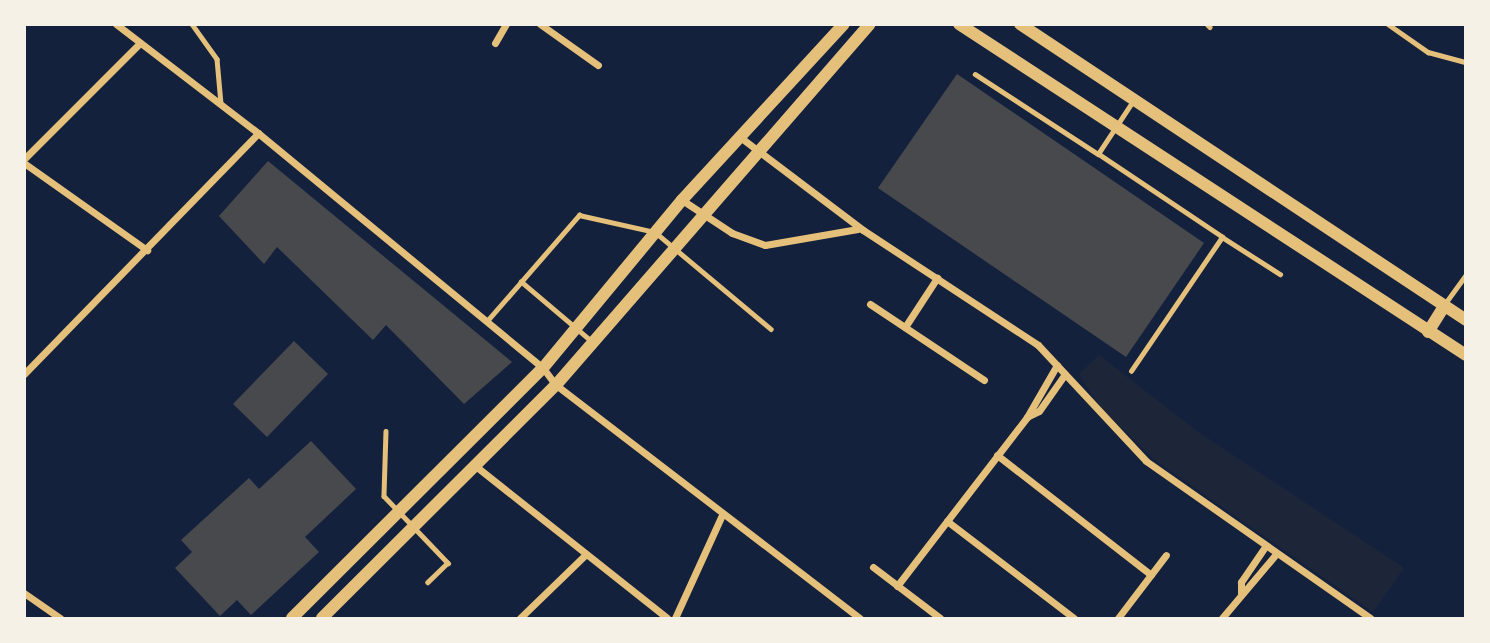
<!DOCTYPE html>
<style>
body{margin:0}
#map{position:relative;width:1490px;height:643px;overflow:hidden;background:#14213d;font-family:"Noto Sans",sans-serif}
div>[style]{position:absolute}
.green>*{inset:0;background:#1d2539}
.building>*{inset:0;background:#48494c}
.service>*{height:4.5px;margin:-2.25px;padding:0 2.25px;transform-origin:2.25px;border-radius:2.25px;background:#e5c07b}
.minor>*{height:7px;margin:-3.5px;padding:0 3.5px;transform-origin:3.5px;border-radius:3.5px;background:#e5c07b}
.primary>*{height:12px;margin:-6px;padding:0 6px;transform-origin:6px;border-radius:6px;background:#e5c07b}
span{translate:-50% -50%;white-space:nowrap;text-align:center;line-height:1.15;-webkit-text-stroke:5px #f6f1e7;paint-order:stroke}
.frame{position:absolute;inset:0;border:26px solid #f6f1e7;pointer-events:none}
</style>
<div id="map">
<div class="green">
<i style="clip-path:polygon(1099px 355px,1197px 431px,1404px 568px,1373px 612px,1155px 460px,1101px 409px,1079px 374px)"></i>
</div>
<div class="building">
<i style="clip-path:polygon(957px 74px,1204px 243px,1126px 357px,878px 188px)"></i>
<i style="clip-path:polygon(268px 161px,512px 362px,464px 404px,386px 325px,373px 340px,277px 247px,264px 264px,219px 216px)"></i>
<i style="clip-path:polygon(294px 341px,328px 374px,267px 437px,233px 404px)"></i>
<i style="clip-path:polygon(311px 441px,356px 489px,305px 537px,319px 552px,251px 615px,237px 600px,220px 616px,175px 568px,192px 552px,181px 540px,249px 478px,259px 489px)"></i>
</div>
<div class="service">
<i style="left:192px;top:24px;width:43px;rotate:54.5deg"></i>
<i style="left:217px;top:59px;width:45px;rotate:84.9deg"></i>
<i style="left:1207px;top:24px;width:4px;rotate:45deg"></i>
<i style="left:1388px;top:24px;width:49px;rotate:35deg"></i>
<i style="left:1428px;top:52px;width:39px;rotate:15deg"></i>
<i style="left:975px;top:74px;width:147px;rotate:33deg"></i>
<i style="left:1222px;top:237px;width:69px;rotate:32.5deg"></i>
<i style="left:1444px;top:305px;width:37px;rotate:-54deg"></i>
<i style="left:487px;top:321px;width:52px;rotate:-48.9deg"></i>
<i style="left:592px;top:342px;width:93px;rotate:-139.8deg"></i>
<i style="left:521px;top:282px;width:89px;rotate:-49.1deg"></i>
<i style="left:579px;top:215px;width:78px;rotate:12.6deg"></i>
<i style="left:655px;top:232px;width:151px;rotate:39.9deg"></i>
<i style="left:1131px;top:371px;width:162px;rotate:-55.8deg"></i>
<i style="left:1222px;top:237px;width:149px;rotate:-146.2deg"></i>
<i style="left:1098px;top:154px;width:64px;rotate:-56.6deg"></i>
<i style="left:386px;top:431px;width:65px;rotate:91.8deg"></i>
<i style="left:384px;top:496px;width:93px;rotate:46.3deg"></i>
<i style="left:448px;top:563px;width:28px;rotate:136deg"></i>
</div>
<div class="minor">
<i style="left:116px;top:24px;width:179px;rotate:37.5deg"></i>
<i style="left:258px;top:133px;width:369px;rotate:39.5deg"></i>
<i style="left:543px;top:368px;width:21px;rotate:53deg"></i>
<i style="left:556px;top:385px;width:383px;rotate:37.5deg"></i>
<i style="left:540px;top:24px;width:71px;rotate:35.3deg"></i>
<i style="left:495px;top:43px;width:22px;rotate:-60deg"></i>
<i style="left:740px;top:137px;width:154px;rotate:37.1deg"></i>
<i style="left:863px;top:230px;width:209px;rotate:33.3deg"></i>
<i style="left:1038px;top:345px;width:158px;rotate:47deg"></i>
<i style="left:1146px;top:461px;width:274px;rotate:35deg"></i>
<i style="left:24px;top:159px;width:164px;rotate:-45deg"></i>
<i style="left:24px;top:163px;width:151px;rotate:35.3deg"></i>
<i style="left:682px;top:200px;width:60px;rotate:33.4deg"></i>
<i style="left:732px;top:233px;width:35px;rotate:20deg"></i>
<i style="left:765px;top:245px;width:94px;rotate:-9.8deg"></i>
<i style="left:870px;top:304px;width:137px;rotate:33.7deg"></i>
<i style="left:905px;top:327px;width:59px;rotate:-56.9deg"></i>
<i style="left:24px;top:374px;width:336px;rotate:-45.8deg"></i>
<i style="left:1027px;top:417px;width:13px;rotate:-27deg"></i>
<i style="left:1039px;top:411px;width:45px;rotate:-54.9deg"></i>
<i style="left:997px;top:455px;width:195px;rotate:37.9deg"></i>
<i style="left:478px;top:468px;width:241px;rotate:38.4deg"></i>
<i style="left:947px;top:521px;width:160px;rotate:37.4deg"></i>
<i style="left:873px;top:567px;width:84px;rotate:37.3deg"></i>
<i style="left:897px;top:586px;width:213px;rotate:-52.4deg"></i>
<i style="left:1027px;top:417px;width:60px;rotate:-60deg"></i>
<i style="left:24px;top:593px;width:44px;rotate:34.8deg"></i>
<i style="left:1241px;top:593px;width:11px;rotate:-90deg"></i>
<i style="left:1241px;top:582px;width:42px;rotate:-55.6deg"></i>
<i style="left:520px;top:618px;width:91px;rotate:-44.1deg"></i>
<i style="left:675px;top:618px;width:113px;rotate:-65.5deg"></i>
<i style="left:1118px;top:618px;width:79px;rotate:-52.7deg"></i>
<i style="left:1222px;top:618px;width:84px;rotate:-49.8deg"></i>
</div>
<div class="primary">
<i style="left:959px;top:24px;width:605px;rotate:33.14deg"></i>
<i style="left:1020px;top:24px;width:535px;rotate:33.57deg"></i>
<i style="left:1428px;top:332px;width:31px;rotate:-58deg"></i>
<i style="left:292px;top:618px;width:354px;rotate:-44.9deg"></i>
<i style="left:543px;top:368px;width:218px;rotate:-50.4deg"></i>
<i style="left:682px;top:200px;width:239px;rotate:-47.4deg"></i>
<i style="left:322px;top:618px;width:330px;rotate:-44.9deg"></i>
<i style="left:556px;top:385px;width:478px;rotate:-49deg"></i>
</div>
<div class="frame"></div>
</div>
